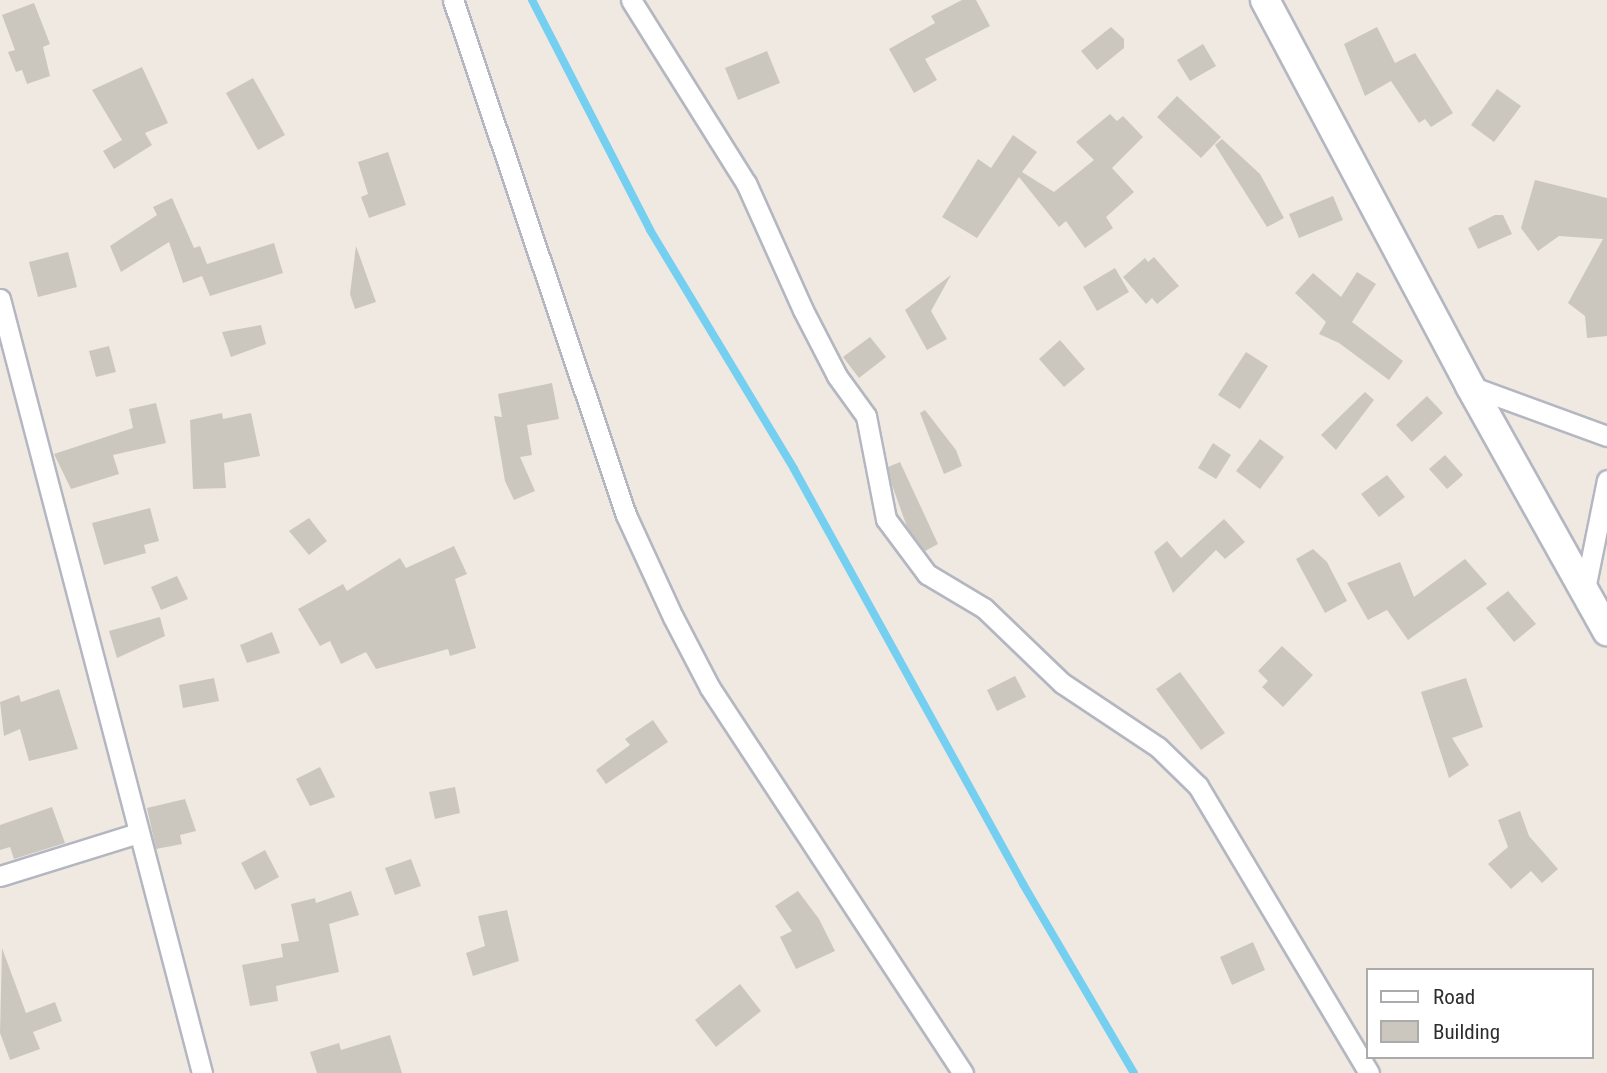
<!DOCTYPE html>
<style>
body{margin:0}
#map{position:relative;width:1607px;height:1073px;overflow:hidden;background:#efe9e1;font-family:"Roboto Condensed",sans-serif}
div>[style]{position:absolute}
.stream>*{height:8px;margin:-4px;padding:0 4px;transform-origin:4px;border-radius:4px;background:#75cff0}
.building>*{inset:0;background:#cbc7bf}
.roads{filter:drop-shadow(2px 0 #b4b7c1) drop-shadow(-2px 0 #b4b7c1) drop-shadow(0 2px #b4b7c1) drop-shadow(0 -2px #b4b7c1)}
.street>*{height:19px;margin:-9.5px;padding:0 9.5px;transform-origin:9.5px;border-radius:9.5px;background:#fff}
.secondary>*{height:28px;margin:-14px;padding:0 14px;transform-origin:14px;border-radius:14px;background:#fff}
span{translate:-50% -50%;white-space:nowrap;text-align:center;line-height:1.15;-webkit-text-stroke:5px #fff;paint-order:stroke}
.legend{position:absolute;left:1366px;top:968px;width:228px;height:91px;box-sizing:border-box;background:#fff;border:2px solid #ababab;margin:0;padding:9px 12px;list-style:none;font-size:21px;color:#2e2e2e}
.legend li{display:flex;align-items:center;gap:14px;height:35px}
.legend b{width:35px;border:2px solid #ababab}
</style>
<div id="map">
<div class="stream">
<i style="left:532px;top:0;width:259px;rotate:62.8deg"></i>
<i style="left:650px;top:230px;width:279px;rotate:58.9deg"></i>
<i style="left:794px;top:469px;width:474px;rotate:61.1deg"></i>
<i style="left:1023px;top:884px;width:219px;rotate:59.6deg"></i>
</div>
<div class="building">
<i style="clip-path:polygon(962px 0,976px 0,990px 26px,925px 59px,937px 80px,914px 93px,889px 49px,935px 23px,931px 16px)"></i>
<i style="clip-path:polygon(34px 3px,50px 44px,43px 47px,50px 76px,27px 84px,22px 70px,16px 72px,8px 52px,15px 50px,2px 15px)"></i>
<i style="clip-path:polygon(1111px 27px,1124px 39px,1124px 48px,1097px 70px,1081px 51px)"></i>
<i style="clip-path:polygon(1377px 27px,1395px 63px,1415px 53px,1453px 113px,1431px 127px,1425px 119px,1419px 123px,1391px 81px,1365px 96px,1344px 44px)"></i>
<i style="clip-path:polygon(1203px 44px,1216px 66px,1190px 81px,1177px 60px)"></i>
<i style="clip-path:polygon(767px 51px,780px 83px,738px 100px,725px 68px)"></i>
<i style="clip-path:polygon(142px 67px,168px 123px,145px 133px,152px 145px,114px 169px,103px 151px,122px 140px,92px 90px)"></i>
<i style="clip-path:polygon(253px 78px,285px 135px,258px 150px,226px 93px)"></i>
<i style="clip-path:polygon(1497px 89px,1521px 106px,1494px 142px,1471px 125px)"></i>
<i style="clip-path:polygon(1177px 96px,1221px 137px,1201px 158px,1157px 117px)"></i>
<i style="clip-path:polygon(1110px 114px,1117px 121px,1123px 116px,1143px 137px,1112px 168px,1134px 192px,1106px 217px,1113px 228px,1085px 248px,1066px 221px,1059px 227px,1019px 177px,977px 238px,942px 217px,978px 159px,991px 168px,1013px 135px,1037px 152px,1022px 172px,1054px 192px,1094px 160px,1076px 142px)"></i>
<i style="clip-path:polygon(1222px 139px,1260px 174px,1284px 218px,1267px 227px,1215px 145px)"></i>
<i style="clip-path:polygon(388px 152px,406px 205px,369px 218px,361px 197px,368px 194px,358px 162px)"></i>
<i style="clip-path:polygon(1535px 180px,1607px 198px,1607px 336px,1587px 338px,1585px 316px,1568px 303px,1603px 239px,1559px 236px,1538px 251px,1521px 228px)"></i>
<i style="clip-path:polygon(1333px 196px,1343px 220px,1299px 238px,1289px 214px)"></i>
<i style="clip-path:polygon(172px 198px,194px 248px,200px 246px,207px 264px,274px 243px,283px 273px,210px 296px,202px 276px,183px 283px,169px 242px,121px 272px,110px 246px,157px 215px,153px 207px)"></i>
<i style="clip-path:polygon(1495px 215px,1503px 215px,1512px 234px,1478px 249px,1468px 228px)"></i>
<i style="clip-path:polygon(356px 246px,376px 302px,355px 309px,350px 294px)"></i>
<i style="clip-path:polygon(68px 252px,77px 287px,38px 297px,29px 262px)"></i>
<i style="clip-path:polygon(1154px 257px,1179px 286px,1157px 304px,1152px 298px,1146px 304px,1123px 277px,1145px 258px,1148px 262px)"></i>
<i style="clip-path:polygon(1115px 268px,1129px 292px,1097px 311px,1083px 287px)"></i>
<i style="clip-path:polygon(1357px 272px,1376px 284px,1352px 322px,1403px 361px,1389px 380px,1339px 343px,1319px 334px,1326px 322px,1295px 293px,1313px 273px,1341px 297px)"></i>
<i style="clip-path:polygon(951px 275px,931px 311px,947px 339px,927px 350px,905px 310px)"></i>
<i style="clip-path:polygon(261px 325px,266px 344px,231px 357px,222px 332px)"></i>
<i style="clip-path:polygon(870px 337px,886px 357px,859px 378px,843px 357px)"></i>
<i style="clip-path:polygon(1060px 340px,1085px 369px,1064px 387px,1039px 359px)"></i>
<i style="clip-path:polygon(109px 346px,116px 372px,96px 377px,89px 351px)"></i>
<i style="clip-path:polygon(1246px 352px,1268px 366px,1240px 409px,1218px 395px)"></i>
<i style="clip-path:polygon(552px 383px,559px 419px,527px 425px,532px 455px,520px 457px,535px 491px,514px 500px,505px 481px,494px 416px,502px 417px,498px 394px)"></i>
<i style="clip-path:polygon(1365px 392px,1374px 400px,1336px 450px,1321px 435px)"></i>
<i style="clip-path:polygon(1427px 396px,1443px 413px,1412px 442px,1396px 425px)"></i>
<i style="clip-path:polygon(156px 403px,166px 443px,113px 455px,119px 474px,71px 489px,54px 454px,133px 428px,129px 409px)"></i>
<i style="clip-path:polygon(925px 410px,956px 450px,962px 466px,944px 474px,920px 413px)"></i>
<i style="clip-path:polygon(222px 413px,223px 419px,251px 413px,260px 456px,224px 463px,226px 488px,193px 489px,190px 420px)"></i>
<i style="clip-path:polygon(1260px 439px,1284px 457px,1260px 489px,1236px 471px)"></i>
<i style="clip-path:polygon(1213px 443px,1231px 455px,1216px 479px,1198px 468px)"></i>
<i style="clip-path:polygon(1445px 455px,1463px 475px,1447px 489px,1429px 469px)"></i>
<i style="clip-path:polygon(900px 462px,938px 544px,925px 551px,907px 527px,892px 485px,888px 467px)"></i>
<i style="clip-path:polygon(1387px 475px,1405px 497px,1379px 517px,1361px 494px)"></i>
<i style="clip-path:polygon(150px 508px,159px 541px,144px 545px,146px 553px,104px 565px,92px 523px)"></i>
<i style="clip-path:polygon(309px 518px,327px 541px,309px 555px,289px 531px)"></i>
<i style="clip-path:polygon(1224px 519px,1245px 542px,1225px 559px,1216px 550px,1173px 593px,1154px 552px,1167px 541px,1181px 558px)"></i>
<i style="clip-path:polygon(454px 546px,467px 574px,455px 579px,476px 648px,450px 656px,448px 649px,376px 669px,366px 652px,341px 664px,330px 641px,320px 646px,298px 609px,343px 584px,347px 591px,400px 558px,406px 568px)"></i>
<i style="clip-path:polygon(1313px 549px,1327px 562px,1347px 601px,1325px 613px,1296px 559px)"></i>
<i style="clip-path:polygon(1465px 559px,1487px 584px,1408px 640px,1387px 610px,1368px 620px,1347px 583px,1400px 562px,1414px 597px)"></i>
<i style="clip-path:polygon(177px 576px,188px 599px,161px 610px,151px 587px)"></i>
<i style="clip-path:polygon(1508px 591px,1536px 624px,1514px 642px,1486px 608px)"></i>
<i style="clip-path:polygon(160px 617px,165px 636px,117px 658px,109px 631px)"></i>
<i style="clip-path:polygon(272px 632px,280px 653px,247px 663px,240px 645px)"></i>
<i style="clip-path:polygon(1282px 646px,1313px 675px,1283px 707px,1262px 687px,1268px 681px,1258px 671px)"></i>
<i style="clip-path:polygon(1180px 672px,1225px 733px,1201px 750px,1156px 689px)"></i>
<i style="clip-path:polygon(1015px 676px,1026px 697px,997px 711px,987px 690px)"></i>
<i style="clip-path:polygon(214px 678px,219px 701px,183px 708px,179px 685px)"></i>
<i style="clip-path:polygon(1466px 678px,1483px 727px,1452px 738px,1469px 765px,1449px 778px,1421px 692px)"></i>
<i style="clip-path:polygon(59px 689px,78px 749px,29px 761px,20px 729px,4px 736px,0 702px,19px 695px,21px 702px)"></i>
<i style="clip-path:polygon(653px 720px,668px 742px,606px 784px,596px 770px,630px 745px,625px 739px)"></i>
<i style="clip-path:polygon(320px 767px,335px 797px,310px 806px,296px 779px)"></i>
<i style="clip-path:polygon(455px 787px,460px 813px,435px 819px,429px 792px)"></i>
<i style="clip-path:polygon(185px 799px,196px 831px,180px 835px,182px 844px,156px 849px,147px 808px)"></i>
<i style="clip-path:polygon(52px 807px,65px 843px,14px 859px,10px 847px,0 850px,0 825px)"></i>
<i style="clip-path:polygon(1520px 811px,1529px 836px,1558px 869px,1542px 883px,1531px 871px,1511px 889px,1488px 864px,1508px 847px,1498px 820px)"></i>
<i style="clip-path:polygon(265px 850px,279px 877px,255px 890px,241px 863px)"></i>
<i style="clip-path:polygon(411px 859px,421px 886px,395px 895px,385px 868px)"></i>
<i style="clip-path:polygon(351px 891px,359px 915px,329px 924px,339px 972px,276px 986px,278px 1001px,250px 1006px,242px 965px,283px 957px,281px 944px,299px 941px,291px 904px,315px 898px,316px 903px)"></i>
<i style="clip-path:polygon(798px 891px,819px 919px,835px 951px,796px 969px,780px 937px,792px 931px,775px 906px)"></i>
<i style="clip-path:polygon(507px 910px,519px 961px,473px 976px,466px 953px,485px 946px,478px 916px)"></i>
<i style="clip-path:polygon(1253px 942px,1265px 970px,1232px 985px,1220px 957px)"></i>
<i style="clip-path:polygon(2px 948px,26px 1013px,55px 1002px,62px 1021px,33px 1032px,40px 1049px,10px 1060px,0 1033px)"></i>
<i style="clip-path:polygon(740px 984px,761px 1011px,716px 1047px,695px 1020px)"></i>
<i style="clip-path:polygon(390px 1035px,402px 1073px,317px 1073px,310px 1052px,339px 1043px,341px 1050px)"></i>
</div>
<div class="roads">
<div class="street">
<i style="left:453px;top:0;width:543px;rotate:71.43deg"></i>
<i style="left:626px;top:515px;width:112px;rotate:65.3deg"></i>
<i style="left:673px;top:617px;width:80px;rotate:62.5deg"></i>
<i style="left:710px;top:688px;width:461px;rotate:56.7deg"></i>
<i style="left:631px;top:0;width:216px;rotate:57.9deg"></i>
<i style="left:746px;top:183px;width:139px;rotate:65.8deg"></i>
<i style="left:803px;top:310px;width:74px;rotate:62.7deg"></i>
<i style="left:837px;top:376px;width:49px;rotate:54.1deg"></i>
<i style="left:866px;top:416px;width:105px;rotate:79deg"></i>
<i style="left:886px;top:519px;width:69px;rotate:53.3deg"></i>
<i style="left:927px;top:574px;width:66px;rotate:30.8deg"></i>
<i style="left:984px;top:608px;width:108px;rotate:43.9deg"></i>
<i style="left:1062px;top:683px;width:115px;rotate:33.7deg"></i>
<i style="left:1158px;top:747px;width:56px;rotate:44.3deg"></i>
<i style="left:1198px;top:786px;width:334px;rotate:59.2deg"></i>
<i style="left:0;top:299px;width:800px;rotate:75.37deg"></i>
<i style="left:1470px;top:386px;width:146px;rotate:20.1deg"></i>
<i style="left:1585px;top:589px;width:111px;rotate:-78.6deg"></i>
<i style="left:0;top:876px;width:145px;rotate:-17.3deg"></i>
</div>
<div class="secondary">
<i style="left:1265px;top:0;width:437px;rotate:62deg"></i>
<i style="left:1470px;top:386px;width:281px;rotate:60.8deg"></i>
</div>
</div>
<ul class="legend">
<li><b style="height:9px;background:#fff"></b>Road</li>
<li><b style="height:19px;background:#cbc7bf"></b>Building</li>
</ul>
</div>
